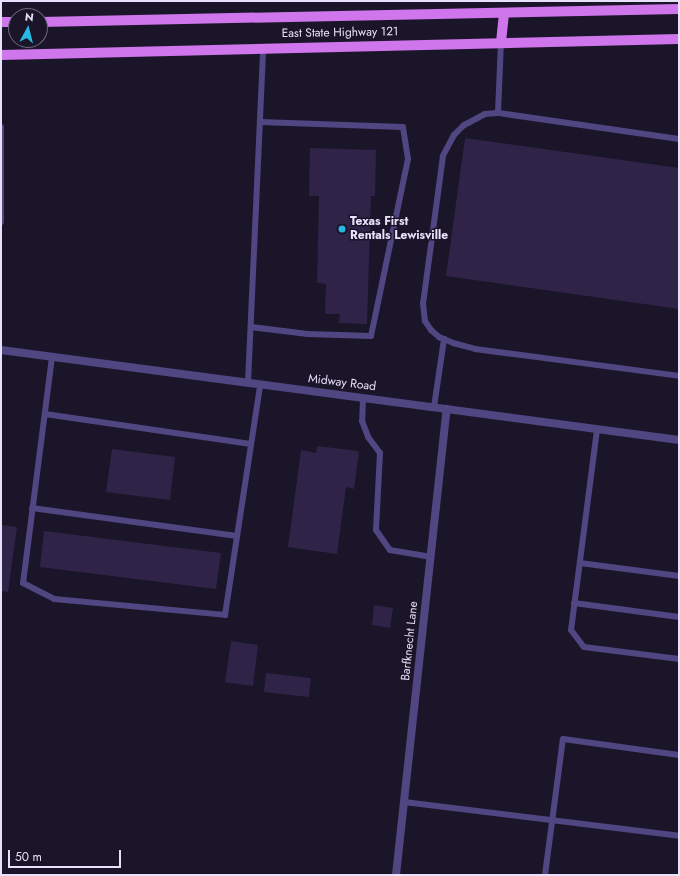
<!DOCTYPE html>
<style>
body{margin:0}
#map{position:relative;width:680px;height:876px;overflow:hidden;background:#1b1529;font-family:Jost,sans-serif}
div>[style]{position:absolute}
.building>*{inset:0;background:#2f2348}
.lane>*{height:6px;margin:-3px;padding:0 3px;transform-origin:3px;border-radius:3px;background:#4f4682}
.street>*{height:8px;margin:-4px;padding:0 4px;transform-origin:4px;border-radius:4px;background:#4f4682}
.primary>*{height:10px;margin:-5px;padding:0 5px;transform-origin:5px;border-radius:5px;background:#cf76ed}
.dots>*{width:11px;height:11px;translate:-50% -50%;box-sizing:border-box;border:2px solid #1b1529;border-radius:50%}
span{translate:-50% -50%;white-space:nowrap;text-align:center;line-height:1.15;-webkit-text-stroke:3px #1b1529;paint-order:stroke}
.street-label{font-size:12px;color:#e7e1fb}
.poi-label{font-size:12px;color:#e7e1fb;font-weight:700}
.left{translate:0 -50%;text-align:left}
.frame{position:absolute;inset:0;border:2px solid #e7e1fb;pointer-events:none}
.north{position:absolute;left:8px;top:8px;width:40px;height:40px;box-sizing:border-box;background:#1b1529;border:1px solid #6d677d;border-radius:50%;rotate:7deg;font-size:11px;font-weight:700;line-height:16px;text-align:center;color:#e7e1fb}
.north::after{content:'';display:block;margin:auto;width:14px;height:18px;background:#25b8e3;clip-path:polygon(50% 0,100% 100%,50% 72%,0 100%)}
.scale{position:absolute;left:8px;top:850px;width:113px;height:18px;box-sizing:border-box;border:2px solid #e7e1fb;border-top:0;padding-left:5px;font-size:12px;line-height:14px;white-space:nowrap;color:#e7e1fb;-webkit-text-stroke:3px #1b1529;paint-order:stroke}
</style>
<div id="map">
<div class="building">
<i style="clip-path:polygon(465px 138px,679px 168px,679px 309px,446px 276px)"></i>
<i style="clip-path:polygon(310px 148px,376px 150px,375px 196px,371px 196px,367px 324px,339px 323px,340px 314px,325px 314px,326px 284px,317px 283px,319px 196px,309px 196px)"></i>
<i style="clip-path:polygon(317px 446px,359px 451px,354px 489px,346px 487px,337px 554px,288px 547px,301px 450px,316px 453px)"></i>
<i style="clip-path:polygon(112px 449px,175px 457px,170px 500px,106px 492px)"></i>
<i style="clip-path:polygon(1px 525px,17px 527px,8px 592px,1px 591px)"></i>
<i style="clip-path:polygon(44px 531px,221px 553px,216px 589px,40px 567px)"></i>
<i style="clip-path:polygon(374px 605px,393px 608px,390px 628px,372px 625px)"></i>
<i style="clip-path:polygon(231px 641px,258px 645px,253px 686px,225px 682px)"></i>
<i style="clip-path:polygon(266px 673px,311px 678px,309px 697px,264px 692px)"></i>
</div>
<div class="lane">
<i style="left:498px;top:113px;width:71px;rotate:-87.6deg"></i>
<i style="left:1px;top:127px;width:95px;rotate:90deg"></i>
<i style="left:679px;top:139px;width:183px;rotate:-171.8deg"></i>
<i style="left:498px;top:113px;width:13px;rotate:176deg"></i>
<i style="left:485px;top:114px;width:24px;rotate:152deg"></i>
<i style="left:464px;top:125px;width:14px;rotate:135deg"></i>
<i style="left:454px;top:135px;width:24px;rotate:118deg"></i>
<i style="left:443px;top:156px;width:148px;rotate:97.7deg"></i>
<i style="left:423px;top:303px;width:18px;rotate:84deg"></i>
<i style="left:425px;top:321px;width:11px;rotate:56deg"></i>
<i style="left:431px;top:330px;width:11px;rotate:41deg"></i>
<i style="left:439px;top:337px;width:15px;rotate:23deg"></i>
<i style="left:453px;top:343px;width:23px;rotate:15deg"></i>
<i style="left:475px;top:349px;width:206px;rotate:7.5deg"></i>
<i style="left:251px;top:327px;width:57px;rotate:7deg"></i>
<i style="left:308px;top:334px;width:63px;rotate:1.8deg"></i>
<i style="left:371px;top:336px;width:181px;rotate:-78.2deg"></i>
<i style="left:408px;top:159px;width:32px;rotate:-99deg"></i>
<i style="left:403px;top:127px;width:143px;rotate:-178deg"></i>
<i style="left:52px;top:357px;width:228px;rotate:97.3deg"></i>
<i style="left:23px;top:583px;width:35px;rotate:27deg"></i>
<i style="left:54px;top:599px;width:172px;rotate:5.3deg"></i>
<i style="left:225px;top:615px;width:233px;rotate:-81.3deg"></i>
<i style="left:248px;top:383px;width:335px;rotate:-87.4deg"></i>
<i style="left:363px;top:398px;width:23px;rotate:92deg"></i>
<i style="left:362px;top:421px;width:17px;rotate:69deg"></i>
<i style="left:368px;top:437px;width:20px;rotate:53deg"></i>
<i style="left:380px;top:453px;width:77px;rotate:93deg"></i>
<i style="left:376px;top:530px;width:24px;rotate:55deg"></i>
<i style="left:390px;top:550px;width:42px;rotate:9.7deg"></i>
<i style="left:434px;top:407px;width:69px;rotate:-81.6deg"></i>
<i style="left:45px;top:414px;width:208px;rotate:8.3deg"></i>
<i style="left:597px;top:430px;width:202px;rotate:97.4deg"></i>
<i style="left:571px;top:630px;width:21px;rotate:53deg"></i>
<i style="left:584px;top:647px;width:96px;rotate:7.2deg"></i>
<i style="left:32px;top:508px;width:207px;rotate:7.8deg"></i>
<i style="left:580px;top:563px;width:100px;rotate:7.5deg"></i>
<i style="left:574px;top:603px;width:106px;rotate:7.6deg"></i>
<i style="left:404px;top:802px;width:277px;rotate:7deg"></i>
<i style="left:545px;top:875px;width:137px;rotate:-82.5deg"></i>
<i style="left:563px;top:739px;width:117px;rotate:7.9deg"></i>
</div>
<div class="street">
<i style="left:1px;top:350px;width:684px;rotate:7.56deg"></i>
<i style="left:396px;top:875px;width:469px;rotate:-83.8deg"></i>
</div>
<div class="primary">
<i style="left:1px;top:22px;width:15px"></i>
<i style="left:40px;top:22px;width:639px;rotate:-1.17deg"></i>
<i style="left:501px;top:42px;width:29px;rotate:-84deg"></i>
<i style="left:1px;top:55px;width:678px;rotate:-1.35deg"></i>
</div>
<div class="dots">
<i style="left:342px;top:229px;background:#25b8e3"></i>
</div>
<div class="street-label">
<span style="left:340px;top:33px;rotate:-1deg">East State Highway 121</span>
<span style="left:342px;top:383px;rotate:7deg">Midway Road</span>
<span style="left:410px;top:641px;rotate:-84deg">Barfknecht Lane</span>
</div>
<div class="poi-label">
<span class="left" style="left:350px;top:229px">Texas First<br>Rentals Lewisville</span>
</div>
<div class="frame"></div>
<div class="north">N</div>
<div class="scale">50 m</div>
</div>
